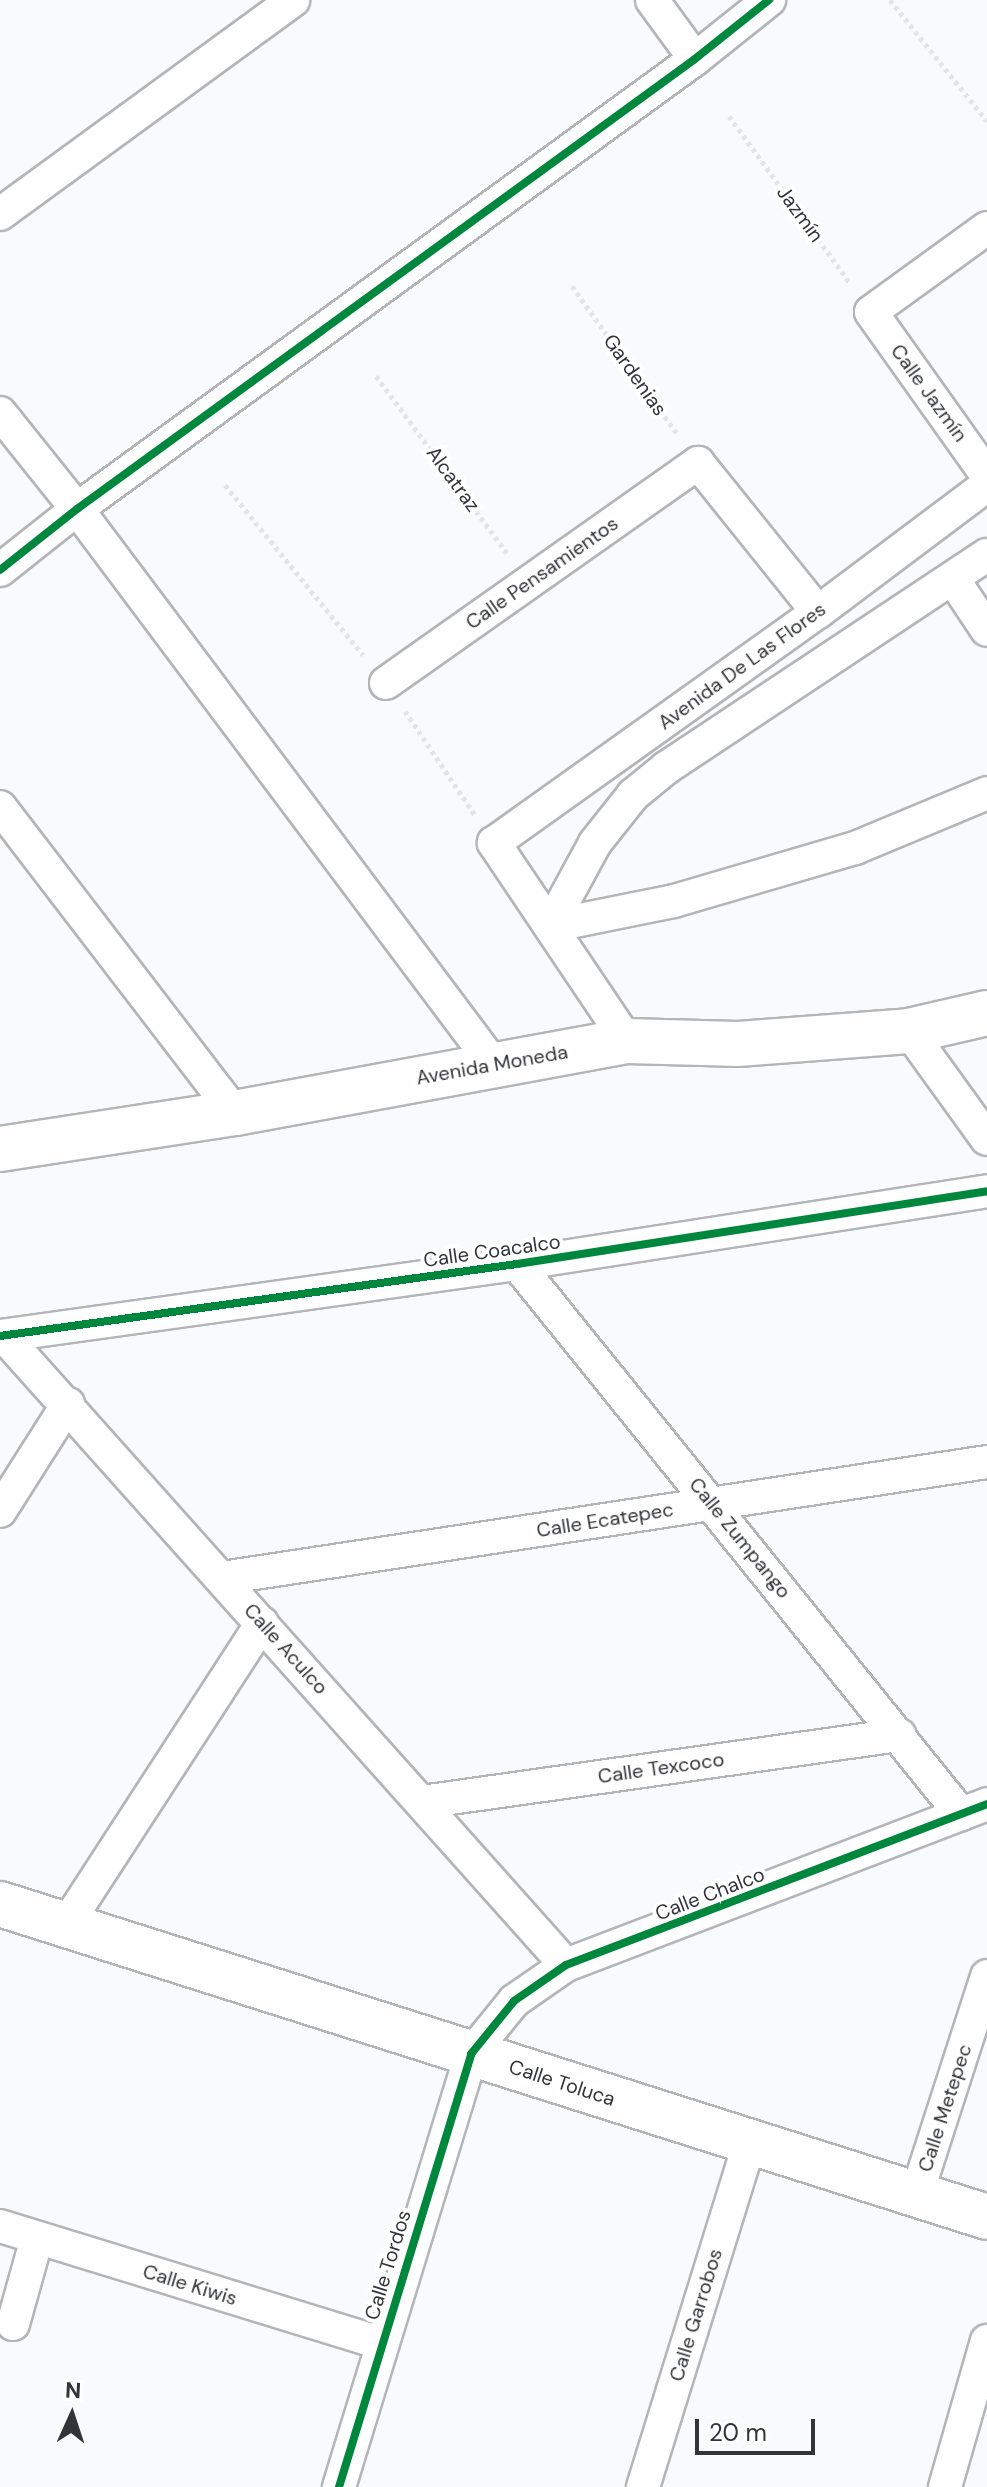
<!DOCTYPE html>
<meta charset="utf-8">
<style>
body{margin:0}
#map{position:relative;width:987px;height:2487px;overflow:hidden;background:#f8fafc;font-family:"DM Sans",sans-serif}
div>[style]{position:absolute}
.path>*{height:5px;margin-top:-2.5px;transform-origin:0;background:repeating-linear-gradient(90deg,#e4e4e4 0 4px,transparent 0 8px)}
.roads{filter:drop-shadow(2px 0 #b3b5b7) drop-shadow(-2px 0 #b3b5b7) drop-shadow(0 2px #b3b5b7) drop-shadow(0 -2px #b3b5b7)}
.street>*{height:32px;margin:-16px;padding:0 16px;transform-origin:16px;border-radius:16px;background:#fefeff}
.secondary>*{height:44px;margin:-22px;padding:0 22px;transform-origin:22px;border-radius:22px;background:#fefeff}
.cycleway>*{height:8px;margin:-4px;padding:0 4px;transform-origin:4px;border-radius:4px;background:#00873e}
span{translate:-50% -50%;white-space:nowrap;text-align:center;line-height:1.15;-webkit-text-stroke:8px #fff;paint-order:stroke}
.street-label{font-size:20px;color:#323437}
.north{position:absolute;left:32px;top:2375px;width:80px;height:80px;-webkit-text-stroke:6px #fff;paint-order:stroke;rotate:3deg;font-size:22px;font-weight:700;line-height:32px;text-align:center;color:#323437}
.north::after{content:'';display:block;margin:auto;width:28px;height:36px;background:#323437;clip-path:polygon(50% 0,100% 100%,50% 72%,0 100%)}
.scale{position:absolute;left:695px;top:2419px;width:120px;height:36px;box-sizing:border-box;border:4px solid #323437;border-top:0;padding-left:10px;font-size:24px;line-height:28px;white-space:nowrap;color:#323437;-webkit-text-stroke:6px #fff;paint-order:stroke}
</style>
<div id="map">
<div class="path">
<i style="left:890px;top:0;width:155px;rotate:51.3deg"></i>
<i style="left:729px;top:116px;width:206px;rotate:54.1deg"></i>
<i style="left:572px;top:286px;width:183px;rotate:54.6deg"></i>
<i style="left:376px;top:376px;width:224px;rotate:53.5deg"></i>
<i style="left:225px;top:485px;width:219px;rotate:50.9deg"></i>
<i style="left:405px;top:711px;width:125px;rotate:56.1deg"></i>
</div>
<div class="roads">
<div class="street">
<i style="left:652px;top:0;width:73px;rotate:53.9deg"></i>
<i style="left:0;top:214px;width:363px;rotate:-36.1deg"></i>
<i style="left:987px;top:228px;width:143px;rotate:144.1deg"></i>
<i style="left:871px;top:312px;width:200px;rotate:54.6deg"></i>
<i style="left:0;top:413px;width:123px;rotate:51.3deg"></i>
<i style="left:77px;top:509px;width:695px;rotate:53.13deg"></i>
<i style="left:0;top:570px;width:98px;rotate:-38.4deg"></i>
<i style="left:77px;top:509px;width:764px;rotate:-36.06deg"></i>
<i style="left:695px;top:59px;width:95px;rotate:-38.6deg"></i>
<i style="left:953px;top:579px;width:61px;rotate:56.3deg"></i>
<i style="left:386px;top:683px;width:382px;rotate:-35.2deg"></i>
<i style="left:698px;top:463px;width:191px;rotate:51.2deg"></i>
<i style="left:0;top:807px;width:386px;rotate:52.5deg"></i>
<i style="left:550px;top:926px;width:94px;rotate:-61.5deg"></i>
<i style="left:595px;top:843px;width:61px;rotate:-51.6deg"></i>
<i style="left:633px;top:795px;width:43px;rotate:-39.3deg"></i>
<i style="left:666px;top:768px;width:385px;rotate:-33.6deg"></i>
<i style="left:550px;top:926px;width:126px;rotate:-11.4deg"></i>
<i style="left:674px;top:901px;width:189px;rotate:-16.3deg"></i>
<i style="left:855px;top:848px;width:143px;rotate:-22.6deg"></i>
<i style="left:909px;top:1031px;width:133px;rotate:54.2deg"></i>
<i style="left:627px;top:1041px;width:239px;rotate:-123.9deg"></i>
<i style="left:494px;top:843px;width:398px;rotate:-35.5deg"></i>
<i style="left:818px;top:612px;width:211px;rotate:-36.9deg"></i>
<i style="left:517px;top:1264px;width:707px;rotate:51.09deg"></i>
<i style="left:0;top:1336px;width:522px;rotate:-7.93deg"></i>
<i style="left:517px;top:1264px;width:476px;rotate:-8.8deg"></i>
<i style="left:4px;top:1336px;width:843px;rotate:48.22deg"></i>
<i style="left:0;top:1511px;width:127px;rotate:-57.6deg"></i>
<i style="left:222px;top:1578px;width:774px;rotate:-8.62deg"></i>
<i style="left:422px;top:1802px;width:482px;rotate:-8deg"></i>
<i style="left:66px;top:1925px;width:360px;rotate:-57deg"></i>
<i style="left:917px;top:2193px;width:228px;rotate:-72.1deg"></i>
<i style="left:0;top:2226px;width:399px;rotate:17.1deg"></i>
<i style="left:13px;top:2324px;width:89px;rotate:-74.4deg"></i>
<i style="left:339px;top:2487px;width:453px;rotate:-73deg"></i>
<i style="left:471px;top:2054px;width:68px;rotate:-50.9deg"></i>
<i style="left:514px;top:2001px;width:63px;rotate:-34.7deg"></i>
<i style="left:566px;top:1965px;width:451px;rotate:-20.9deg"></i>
<i style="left:643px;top:2487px;width:361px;rotate:-72.8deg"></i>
<i style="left:945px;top:2487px;width:152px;rotate:-74deg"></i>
</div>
<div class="secondary">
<i style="left:0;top:1149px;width:238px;rotate:-8.7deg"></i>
<i style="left:235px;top:1113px;width:399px;rotate:-10.4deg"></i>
<i style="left:627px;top:1041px;width:111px;rotate:1.5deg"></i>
<i style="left:738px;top:1044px;width:171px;rotate:-4.3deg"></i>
<i style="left:909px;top:1031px;width:80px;rotate:-13deg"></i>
<i style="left:0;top:1904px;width:1035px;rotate:17.59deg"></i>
</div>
</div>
<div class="cycleway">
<i style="left:0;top:570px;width:98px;rotate:-38.4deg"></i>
<i style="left:77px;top:509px;width:764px;rotate:-36.06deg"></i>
<i style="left:695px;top:59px;width:95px;rotate:-38.6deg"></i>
<i style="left:0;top:1336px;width:522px;rotate:-7.93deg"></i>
<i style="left:517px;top:1264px;width:476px;rotate:-8.8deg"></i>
<i style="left:339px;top:2487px;width:453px;rotate:-73deg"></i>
<i style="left:471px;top:2054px;width:68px;rotate:-50.9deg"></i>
<i style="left:514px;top:2001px;width:63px;rotate:-34.7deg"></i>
<i style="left:566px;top:1965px;width:451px;rotate:-20.9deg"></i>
</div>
<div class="street-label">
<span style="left:800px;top:214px;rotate:54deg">Jazmín</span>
<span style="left:635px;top:375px;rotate:55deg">Gardenias</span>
<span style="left:929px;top:393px;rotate:54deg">Calle Jazmín</span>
<span style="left:453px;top:479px;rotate:54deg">Alcatraz</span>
<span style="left:542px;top:573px;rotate:-35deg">Calle Pensamientos</span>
<span style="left:742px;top:666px;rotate:-36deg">Avenida De Las Flores</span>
<span style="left:492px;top:1065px;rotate:-10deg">Avenida Moneda</span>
<span style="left:492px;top:1251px;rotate:-8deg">Calle Coacalco</span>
<span style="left:605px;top:1520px;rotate:-9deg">Calle Ecatepec</span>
<span style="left:740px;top:1538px;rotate:51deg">Calle Zumpango</span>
<span style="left:286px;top:1649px;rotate:48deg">Calle Aculco</span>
<span style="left:661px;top:1768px;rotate:-8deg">Calle Texcoco</span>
<span style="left:710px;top:1894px;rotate:-21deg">Calle Chalco</span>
<span style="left:562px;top:2083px;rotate:18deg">Calle Toluca</span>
<span style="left:945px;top:2108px;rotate:-72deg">Calle Metepec</span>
<span style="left:388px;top:2265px;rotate:-73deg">Calle Tordos</span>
<span style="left:190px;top:2285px;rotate:17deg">Calle Kiwis</span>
<span style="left:696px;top:2315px;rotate:-73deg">Calle Garrobos</span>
</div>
<div class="north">N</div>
<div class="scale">20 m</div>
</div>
